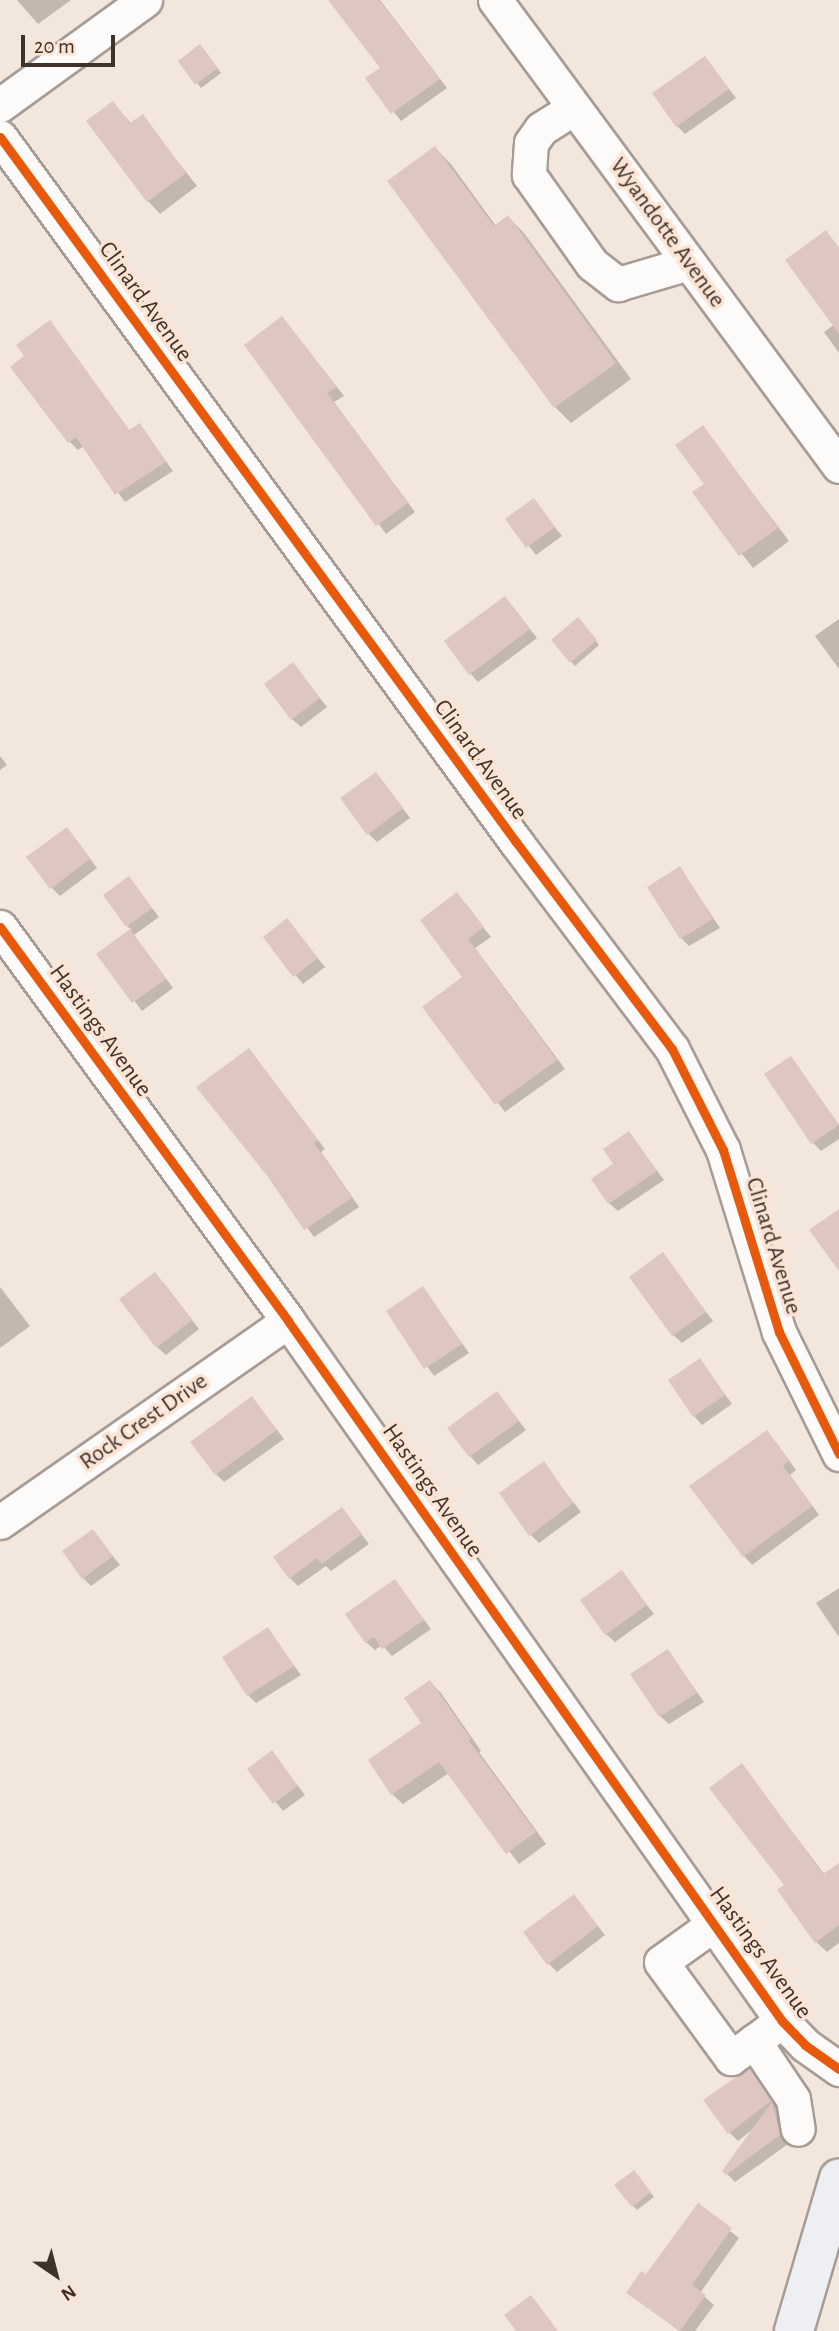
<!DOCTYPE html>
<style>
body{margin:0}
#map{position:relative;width:839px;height:2331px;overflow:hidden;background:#f3e6dd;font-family:"Alegreya Sans",sans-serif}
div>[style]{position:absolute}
.shadow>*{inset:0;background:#0003}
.building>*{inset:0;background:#dec7c0}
.roads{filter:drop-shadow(2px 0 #a79c95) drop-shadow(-2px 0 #a79c95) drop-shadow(0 2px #a79c95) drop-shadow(0 -2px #a79c95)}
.minor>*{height:33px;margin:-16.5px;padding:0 16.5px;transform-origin:16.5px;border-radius:16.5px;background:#fdfbfa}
.major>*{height:38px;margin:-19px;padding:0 19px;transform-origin:19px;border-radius:19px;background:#edeff2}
.cycleway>*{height:9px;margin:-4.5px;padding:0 4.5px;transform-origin:4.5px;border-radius:4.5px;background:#e8590c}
span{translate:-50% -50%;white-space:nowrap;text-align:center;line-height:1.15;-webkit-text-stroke:7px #fce4d4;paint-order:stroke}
.street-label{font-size:24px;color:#3e322b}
.north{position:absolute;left:21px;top:2240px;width:70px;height:70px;-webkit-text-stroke:5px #fce4d4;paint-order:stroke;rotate:145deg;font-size:19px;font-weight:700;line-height:28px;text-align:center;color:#3e322b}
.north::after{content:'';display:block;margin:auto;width:24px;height:32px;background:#3e322b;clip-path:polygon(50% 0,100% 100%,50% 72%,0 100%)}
.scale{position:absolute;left:21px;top:35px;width:94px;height:32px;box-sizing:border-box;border:4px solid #3e322b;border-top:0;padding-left:9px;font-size:21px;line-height:24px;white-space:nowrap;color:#3e322b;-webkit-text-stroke:5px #fce4d4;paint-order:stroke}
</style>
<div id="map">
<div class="shadow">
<i style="clip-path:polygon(17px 0,71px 0,38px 24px)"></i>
<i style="clip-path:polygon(330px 0,380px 0,447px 88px,401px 121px,368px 79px,382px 69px)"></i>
<i style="clip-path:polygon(204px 50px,221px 73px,201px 88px,180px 61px)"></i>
<i style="clip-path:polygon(705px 58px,736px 98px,685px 134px,677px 126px)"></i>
<i style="clip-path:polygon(112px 103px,132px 124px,142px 116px,197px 186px,160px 214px,148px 201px)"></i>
<i style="clip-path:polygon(435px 148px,451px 164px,496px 226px,508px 217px,524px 233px,631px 379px,571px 423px,555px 407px)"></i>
<i style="clip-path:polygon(282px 318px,344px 396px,334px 402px,415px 512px,386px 534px,246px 345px)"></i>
<i style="clip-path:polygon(839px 321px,839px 353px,824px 332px)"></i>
<i style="clip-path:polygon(50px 322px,130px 431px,140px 425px,173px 471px,125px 502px,84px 446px,78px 450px,70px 442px,12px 367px,27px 356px)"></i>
<i style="clip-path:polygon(702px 427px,789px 541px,753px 568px,694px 493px,706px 484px)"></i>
<i style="clip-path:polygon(533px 500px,562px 536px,536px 555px,507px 519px)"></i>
<i style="clip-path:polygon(513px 607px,537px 638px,478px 682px,470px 673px)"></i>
<i style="clip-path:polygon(839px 619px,839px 669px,815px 636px)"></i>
<i style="clip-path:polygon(582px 623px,599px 645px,575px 666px,553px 641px)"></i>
<i style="clip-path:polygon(293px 664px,327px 707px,301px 727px,292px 719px)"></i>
<i style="clip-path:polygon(0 756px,7px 765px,0 770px)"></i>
<i style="clip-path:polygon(384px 783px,410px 818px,377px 842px,368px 833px)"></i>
<i style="clip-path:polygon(75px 838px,97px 868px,60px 896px,51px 887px)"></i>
<i style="clip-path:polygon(680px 868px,720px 928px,689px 946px,681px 938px)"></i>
<i style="clip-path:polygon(129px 878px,159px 917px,134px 935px,173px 988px,142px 1011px,99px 954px,132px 930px,127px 926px)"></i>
<i style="clip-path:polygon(457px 895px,491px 937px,475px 948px,565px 1069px,505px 1112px,425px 1007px,465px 977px)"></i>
<i style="clip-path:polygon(287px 921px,325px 967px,303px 984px,265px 938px)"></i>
<i style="clip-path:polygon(249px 1050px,325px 1149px,321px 1152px,359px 1207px,314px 1237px,269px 1176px)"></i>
<i style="clip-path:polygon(790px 1058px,839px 1125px,839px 1139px,821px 1151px,813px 1143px)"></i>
<i style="clip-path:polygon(629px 1133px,664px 1180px,618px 1211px,609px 1203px,615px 1164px)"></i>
<i style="clip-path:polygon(663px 1255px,713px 1321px,682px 1343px,673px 1335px)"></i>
<i style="clip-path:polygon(163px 1282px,199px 1329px,166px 1355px,157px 1347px)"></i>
<i style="clip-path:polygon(0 1287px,30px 1326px,0 1348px)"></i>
<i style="clip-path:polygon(423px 1288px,469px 1353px,434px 1376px,388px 1312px)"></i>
<i style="clip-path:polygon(700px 1360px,732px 1404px,702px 1425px,694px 1416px)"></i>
<i style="clip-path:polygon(497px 1393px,526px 1430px,478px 1465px,470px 1456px)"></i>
<i style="clip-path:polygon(252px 1398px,284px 1439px,224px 1482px,216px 1474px)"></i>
<i style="clip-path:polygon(775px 1441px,796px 1470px,790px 1475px,819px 1515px,752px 1565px,744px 1556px)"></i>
<i style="clip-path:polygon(543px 1464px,581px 1512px,539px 1543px,530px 1534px)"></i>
<i style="clip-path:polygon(342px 1509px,369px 1544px,331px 1571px,326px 1566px,298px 1586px,290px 1578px)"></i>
<i style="clip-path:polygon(92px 1531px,120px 1565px,91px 1586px,83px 1578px)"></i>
<i style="clip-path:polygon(621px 1572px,654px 1614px,615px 1642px,606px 1634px)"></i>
<i style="clip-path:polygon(395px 1581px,431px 1629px,392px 1656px,382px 1645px,375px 1650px,366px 1642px)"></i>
<i style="clip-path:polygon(839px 1588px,839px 1637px,816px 1603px)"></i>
<i style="clip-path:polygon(268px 1630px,301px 1675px,256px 1703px,248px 1695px)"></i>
<i style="clip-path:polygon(668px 1651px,704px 1702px,669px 1724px,660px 1716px)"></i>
<i style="clip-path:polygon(430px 1682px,441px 1693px,481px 1751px,479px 1752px,546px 1844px,519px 1864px,449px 1773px,403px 1804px,392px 1794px,424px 1724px)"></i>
<i style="clip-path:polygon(272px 1753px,305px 1795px,283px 1811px,249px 1769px)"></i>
<i style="clip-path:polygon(742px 1766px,825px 1875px,839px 1865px,839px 1943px,827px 1952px,816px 1942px,786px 1885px)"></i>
<i style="clip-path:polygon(574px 1896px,605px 1935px,557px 1972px,548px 1963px)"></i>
<i style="clip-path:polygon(749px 2071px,780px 2112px,788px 2144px,735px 2182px,724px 2171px,753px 2129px,738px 2141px,729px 2132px)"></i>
<i style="clip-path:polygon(638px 2176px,654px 2197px,637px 2210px,633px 2206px)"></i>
<i style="clip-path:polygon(698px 2206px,739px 2238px,700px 2293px,714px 2305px,695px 2331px,679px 2331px,628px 2292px,646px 2277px)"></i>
</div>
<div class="building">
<i style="clip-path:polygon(328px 0,379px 0,440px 79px,391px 114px,365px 78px,380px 68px)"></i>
<i style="clip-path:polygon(200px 44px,218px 68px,195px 85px,178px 61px)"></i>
<i style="clip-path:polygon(705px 56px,729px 89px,676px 127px,652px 93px)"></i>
<i style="clip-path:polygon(113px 101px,130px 123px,143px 114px,186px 173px,147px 202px,86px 121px)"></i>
<i style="clip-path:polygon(435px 146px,494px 226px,508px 215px,616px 363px,554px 408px,387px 181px)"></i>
<i style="clip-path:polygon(826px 230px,839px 248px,839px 334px,785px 260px)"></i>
<i style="clip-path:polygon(282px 316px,337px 387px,327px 393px,408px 503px,376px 526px,244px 345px)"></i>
<i style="clip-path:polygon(50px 320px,129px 430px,140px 423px,166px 462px,115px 495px,76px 437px,68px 443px,10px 367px,24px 356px,16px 345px)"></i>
<i style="clip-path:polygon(703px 425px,778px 528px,739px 556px,692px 492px,704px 484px,675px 445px)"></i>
<i style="clip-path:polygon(534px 498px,555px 527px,526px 548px,505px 519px)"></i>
<i style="clip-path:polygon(505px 596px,530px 629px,469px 675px,444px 641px)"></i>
<i style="clip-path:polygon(578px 617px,597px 640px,570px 663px,551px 640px)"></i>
<i style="clip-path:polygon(293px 662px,320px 698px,291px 720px,264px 684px)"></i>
<i style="clip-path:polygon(376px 772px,403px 808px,367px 835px,340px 798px)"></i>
<i style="clip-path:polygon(67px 827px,90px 859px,50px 889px,26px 857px)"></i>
<i style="clip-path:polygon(680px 866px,713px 919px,680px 939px,647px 887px)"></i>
<i style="clip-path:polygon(129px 876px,152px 908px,126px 927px,103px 895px)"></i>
<i style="clip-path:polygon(457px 892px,484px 927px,468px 939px,557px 1060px,495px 1105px,422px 1007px,462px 977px,420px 920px)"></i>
<i style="clip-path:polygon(287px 918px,318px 958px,293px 977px,263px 937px)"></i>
<i style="clip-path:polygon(130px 929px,166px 979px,132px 1003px,96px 954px)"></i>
<i style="clip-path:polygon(249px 1048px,318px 1140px,314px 1143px,352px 1198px,304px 1230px,268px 1177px,196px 1087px)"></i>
<i style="clip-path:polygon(791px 1056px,839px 1125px,811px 1144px,764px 1074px)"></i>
<i style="clip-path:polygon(629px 1131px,657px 1171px,608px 1204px,591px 1179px,613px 1164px,603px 1149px)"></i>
<i style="clip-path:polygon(839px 1209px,839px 1271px,809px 1230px)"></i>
<i style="clip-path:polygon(663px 1252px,706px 1312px,672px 1336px,629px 1277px)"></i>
<i style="clip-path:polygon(155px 1272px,192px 1320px,156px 1348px,119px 1299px)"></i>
<i style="clip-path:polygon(423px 1286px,462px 1344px,424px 1369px,386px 1311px)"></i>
<i style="clip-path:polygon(700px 1358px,725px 1395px,693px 1417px,668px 1380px)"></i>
<i style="clip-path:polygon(497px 1391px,519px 1421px,469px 1457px,447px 1428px)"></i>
<i style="clip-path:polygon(252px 1396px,277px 1430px,215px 1475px,190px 1442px)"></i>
<i style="clip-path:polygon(767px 1430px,789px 1461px,783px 1466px,812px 1506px,743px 1557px,689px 1486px)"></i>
<i style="clip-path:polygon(544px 1461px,573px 1503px,529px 1536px,499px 1493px)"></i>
<i style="clip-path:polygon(342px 1507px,362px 1534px,322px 1564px,317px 1558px,289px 1579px,273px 1557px)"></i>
<i style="clip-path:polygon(93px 1529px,113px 1556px,82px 1579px,62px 1551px)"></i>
<i style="clip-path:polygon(622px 1570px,647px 1605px,605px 1635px,580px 1600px)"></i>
<i style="clip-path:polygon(395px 1579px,424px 1620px,382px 1649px,374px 1637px,365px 1643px,345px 1614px)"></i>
<i style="clip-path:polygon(268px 1627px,294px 1666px,247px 1696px,222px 1657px)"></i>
<i style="clip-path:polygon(668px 1649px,697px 1693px,659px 1717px,630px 1674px)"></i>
<i style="clip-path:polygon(430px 1680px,471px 1739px,469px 1741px,536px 1832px,506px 1854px,439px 1762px,391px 1795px,368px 1760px,421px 1723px,404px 1698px)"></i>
<i style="clip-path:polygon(272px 1750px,298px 1786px,273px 1804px,247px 1769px)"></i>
<i style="clip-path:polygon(742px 1763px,823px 1874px,839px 1863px,839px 1925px,815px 1943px,777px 1890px,784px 1885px,709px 1788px)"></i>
<i style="clip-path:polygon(574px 1894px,598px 1926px,547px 1965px,523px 1932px)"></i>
<i style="clip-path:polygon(749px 2068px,771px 2101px,728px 2134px,703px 2100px)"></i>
<i style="clip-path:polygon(772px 2102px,780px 2135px,726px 2175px,722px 2171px)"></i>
<i style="clip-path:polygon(634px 2170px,651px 2192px,632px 2207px,614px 2185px)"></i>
<i style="clip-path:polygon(698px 2203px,732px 2228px,692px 2285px,706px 2295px,680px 2331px,626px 2293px,641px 2271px,646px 2274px)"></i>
<i style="clip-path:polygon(531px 2295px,558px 2331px,516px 2331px,504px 2315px)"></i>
</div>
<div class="roads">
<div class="minor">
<i style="left:495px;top:0;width:579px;rotate:53.57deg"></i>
<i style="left:0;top:105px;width:179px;rotate:-35.9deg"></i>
<i style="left:574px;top:108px;width:39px;rotate:148deg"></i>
<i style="left:541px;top:129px;width:17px;rotate:126deg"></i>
<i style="left:531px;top:143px;width:32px;rotate:94deg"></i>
<i style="left:529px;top:175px;width:109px;rotate:54.7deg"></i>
<i style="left:592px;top:264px;width:33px;rotate:38deg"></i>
<i style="left:618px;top:284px;width:74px;rotate:-16.5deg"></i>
<i style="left:0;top:137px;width:874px;rotate:53.8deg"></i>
<i style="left:516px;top:842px;width:259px;rotate:53deg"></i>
<i style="left:672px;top:1049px;width:113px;rotate:63.2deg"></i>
<i style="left:723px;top:1150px;width:190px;rotate:72.9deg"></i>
<i style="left:779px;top:1332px;width:136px;rotate:63.8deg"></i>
<i style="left:0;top:927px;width:488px;rotate:53.8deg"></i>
<i style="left:288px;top:1321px;width:857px;rotate:54.79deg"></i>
<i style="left:782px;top:2021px;width:33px;rotate:46deg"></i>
<i style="left:805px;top:2045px;width:42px;rotate:35.2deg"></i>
<i style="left:0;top:1522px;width:351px;rotate:-34.9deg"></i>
<i style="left:714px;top:1924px;width:65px;rotate:144.4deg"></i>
<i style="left:661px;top:1962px;width:119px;rotate:53.9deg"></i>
<i style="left:731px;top:2058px;width:63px;rotate:-36deg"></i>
<i style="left:754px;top:2041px;width:70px;rotate:56.1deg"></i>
<i style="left:793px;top:2099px;width:30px;rotate:81deg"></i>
</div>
<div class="major">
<i style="left:794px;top:2331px;width:159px;rotate:-73.6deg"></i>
</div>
</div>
<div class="cycleway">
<i style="left:0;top:137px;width:874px;rotate:53.8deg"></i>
<i style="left:516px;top:842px;width:259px;rotate:53deg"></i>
<i style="left:672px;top:1049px;width:113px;rotate:63.2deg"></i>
<i style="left:723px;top:1150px;width:190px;rotate:72.9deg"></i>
<i style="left:779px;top:1332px;width:136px;rotate:63.8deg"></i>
<i style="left:0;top:927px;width:488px;rotate:53.8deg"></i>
<i style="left:288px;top:1321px;width:857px;rotate:54.79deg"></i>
<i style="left:782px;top:2021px;width:33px;rotate:46deg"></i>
<i style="left:805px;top:2045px;width:42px;rotate:35.2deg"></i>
</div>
<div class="street-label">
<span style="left:667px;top:233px;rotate:54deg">Wyandotte Avenue</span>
<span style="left:145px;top:302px;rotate:54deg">Clinard Avenue</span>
<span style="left:480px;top:760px;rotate:54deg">Clinard Avenue</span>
<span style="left:100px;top:1031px;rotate:54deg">Hastings Avenue</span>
<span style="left:773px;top:1246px;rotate:73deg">Clinard Avenue</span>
<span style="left:144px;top:1422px;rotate:-35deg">Rock Crest Drive</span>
<span style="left:432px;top:1491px;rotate:55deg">Hastings Avenue</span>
<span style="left:760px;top:1953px;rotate:54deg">Hastings Avenue</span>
</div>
<div class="north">N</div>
<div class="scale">20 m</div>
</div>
